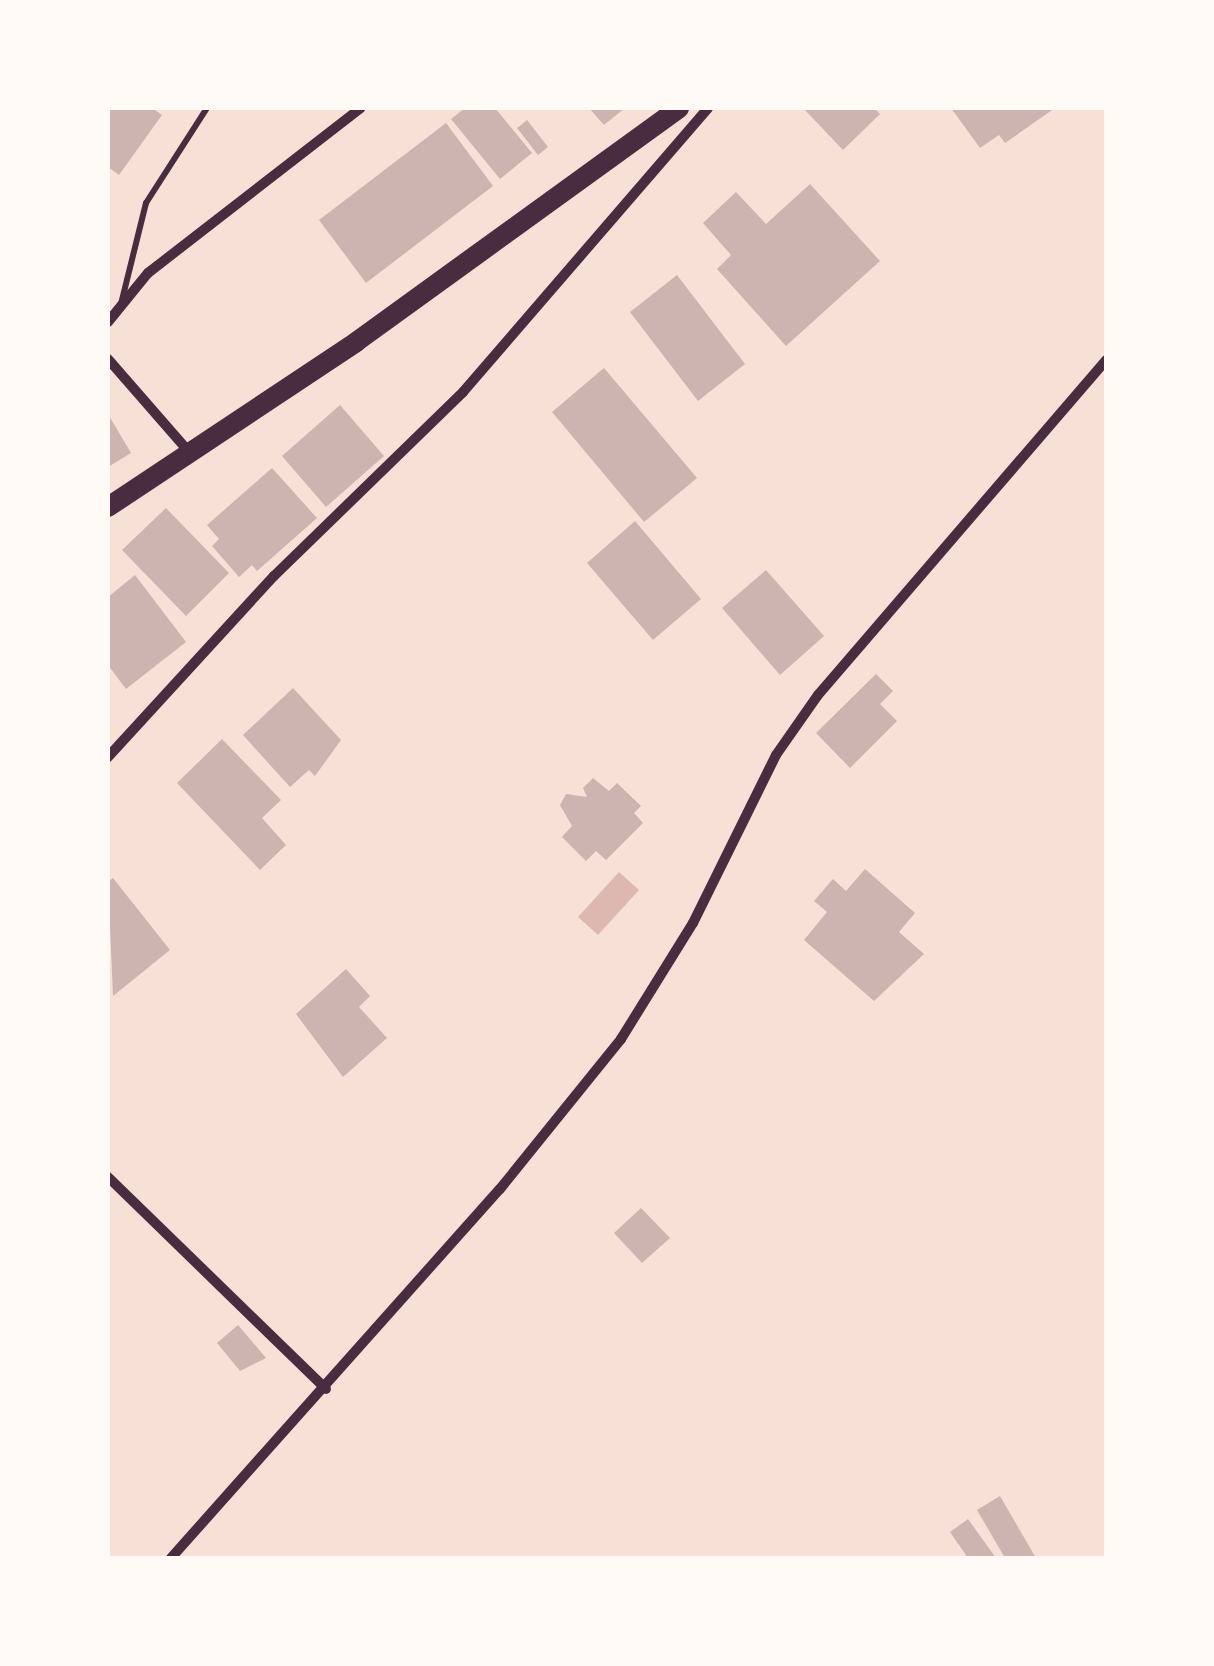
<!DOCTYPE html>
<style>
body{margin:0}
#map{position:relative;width:1214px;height:1666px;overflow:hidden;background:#f7e1d7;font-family:"Nunito Sans",sans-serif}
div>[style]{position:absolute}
.water>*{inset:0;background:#dcb8b0}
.building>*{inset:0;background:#ccb4b1}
.service>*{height:6px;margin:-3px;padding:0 3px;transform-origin:3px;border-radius:3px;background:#4a2c40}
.minor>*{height:10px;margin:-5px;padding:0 5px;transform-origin:5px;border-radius:5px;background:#4a2c40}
.secondary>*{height:20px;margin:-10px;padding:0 10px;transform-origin:10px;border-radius:10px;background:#4a2c40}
span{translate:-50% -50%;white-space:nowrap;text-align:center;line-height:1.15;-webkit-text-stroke:8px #fffaf5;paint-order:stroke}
.frame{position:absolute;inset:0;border:110px solid #fffaf5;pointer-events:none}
</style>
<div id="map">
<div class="water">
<i style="clip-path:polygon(619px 872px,639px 890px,598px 935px,578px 917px)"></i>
</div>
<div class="building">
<i style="clip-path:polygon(108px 108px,152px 108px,162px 115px,119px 175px,108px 167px)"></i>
<i style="clip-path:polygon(465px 108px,495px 108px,532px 153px,500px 179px,451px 119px)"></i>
<i style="clip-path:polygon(589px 108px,625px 108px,604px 125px)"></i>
<i style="clip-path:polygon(803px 108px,874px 108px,880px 114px,843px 150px)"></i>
<i style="clip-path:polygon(951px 108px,1055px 108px,1005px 143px,999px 135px,980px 148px)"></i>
<i style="clip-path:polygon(527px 120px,548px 147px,538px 155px,517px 128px)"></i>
<i style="clip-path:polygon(446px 123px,493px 186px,366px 283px,319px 220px)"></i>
<i style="clip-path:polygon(810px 184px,880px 261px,786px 346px,717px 269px,731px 255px,703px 223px,736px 192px,766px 224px)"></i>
<i style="clip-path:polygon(677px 275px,745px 364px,698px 401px,630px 312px)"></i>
<i style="clip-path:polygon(604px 368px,697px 478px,644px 522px,552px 412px)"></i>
<i style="clip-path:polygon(340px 405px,384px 456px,326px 507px,282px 456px)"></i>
<i style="clip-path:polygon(108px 414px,131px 453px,108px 467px)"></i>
<i style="clip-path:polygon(272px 468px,317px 518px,257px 571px,252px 565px,239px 577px,212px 546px,219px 539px,207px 525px)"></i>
<i style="clip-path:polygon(166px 508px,229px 573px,186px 616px,122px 550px)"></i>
<i style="clip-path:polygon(635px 521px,701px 599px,653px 640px,587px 563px)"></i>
<i style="clip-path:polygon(766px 570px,824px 636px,780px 675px,722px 608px)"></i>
<i style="clip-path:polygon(135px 575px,186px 642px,126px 689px,108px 665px,108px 597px)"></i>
<i style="clip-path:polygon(876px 674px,893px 691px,880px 704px,897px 721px,850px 768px,816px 733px)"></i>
<i style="clip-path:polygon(293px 688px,341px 740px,315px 776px,309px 770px,290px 787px,243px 735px)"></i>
<i style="clip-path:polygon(222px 739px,281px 800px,262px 818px,286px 845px,260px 870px,177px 783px)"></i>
<i style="clip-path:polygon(593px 778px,609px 791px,617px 783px,641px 806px,634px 813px,643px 823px,606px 860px,596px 851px,586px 861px,562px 837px,572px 826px,560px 805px,566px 794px,587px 797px,583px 788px)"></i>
<i style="clip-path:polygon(865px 869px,915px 913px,899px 932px,924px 954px,874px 1001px,804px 940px,827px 912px,814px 901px,833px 879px,846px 891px)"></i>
<i style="clip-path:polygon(113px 878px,170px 950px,113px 996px,108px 882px)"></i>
<i style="clip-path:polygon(346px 969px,370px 996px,359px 1007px,387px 1038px,343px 1077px,296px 1014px)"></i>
<i style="clip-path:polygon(641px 1208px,670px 1238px,642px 1263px,614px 1233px)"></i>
<i style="clip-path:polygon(238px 1325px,266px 1358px,240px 1371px,217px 1343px)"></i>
<i style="clip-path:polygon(1000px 1496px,1036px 1558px,1005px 1558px,977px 1510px)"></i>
<i style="clip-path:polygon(968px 1519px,996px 1558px,968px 1558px,950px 1532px)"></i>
</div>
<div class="service">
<i style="left:121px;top:304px;width:104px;rotate:-76.1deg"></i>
<i style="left:146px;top:203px;width:113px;rotate:-57.3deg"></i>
</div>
<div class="minor">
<i style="left:108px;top:322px;width:63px;rotate:-50.8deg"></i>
<i style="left:148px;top:273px;width:269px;rotate:-37.8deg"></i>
<i style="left:108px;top:359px;width:123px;rotate:48.9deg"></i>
<i style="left:108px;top:757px;width:246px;rotate:-47.5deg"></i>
<i style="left:274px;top:576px;width:264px;rotate:-44.2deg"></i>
<i style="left:463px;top:392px;width:375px;rotate:-49.2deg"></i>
<i style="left:108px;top:1177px;width:304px;rotate:44.2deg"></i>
<i style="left:171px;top:1558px;width:494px;rotate:-48.3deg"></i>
<i style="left:500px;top:1189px;width:193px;rotate:-51.1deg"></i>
<i style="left:621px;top:1039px;width:137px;rotate:-58.2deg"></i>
<i style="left:693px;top:923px;width:187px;rotate:-63.7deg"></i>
<i style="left:776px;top:755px;width:73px;rotate:-55deg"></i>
<i style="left:818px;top:695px;width:442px;rotate:-49.3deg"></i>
</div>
<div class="secondary">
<i style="left:108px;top:507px;width:298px;rotate:-33.6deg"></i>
<i style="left:356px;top:342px;width:399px;rotate:-35.9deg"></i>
</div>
<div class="frame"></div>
</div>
